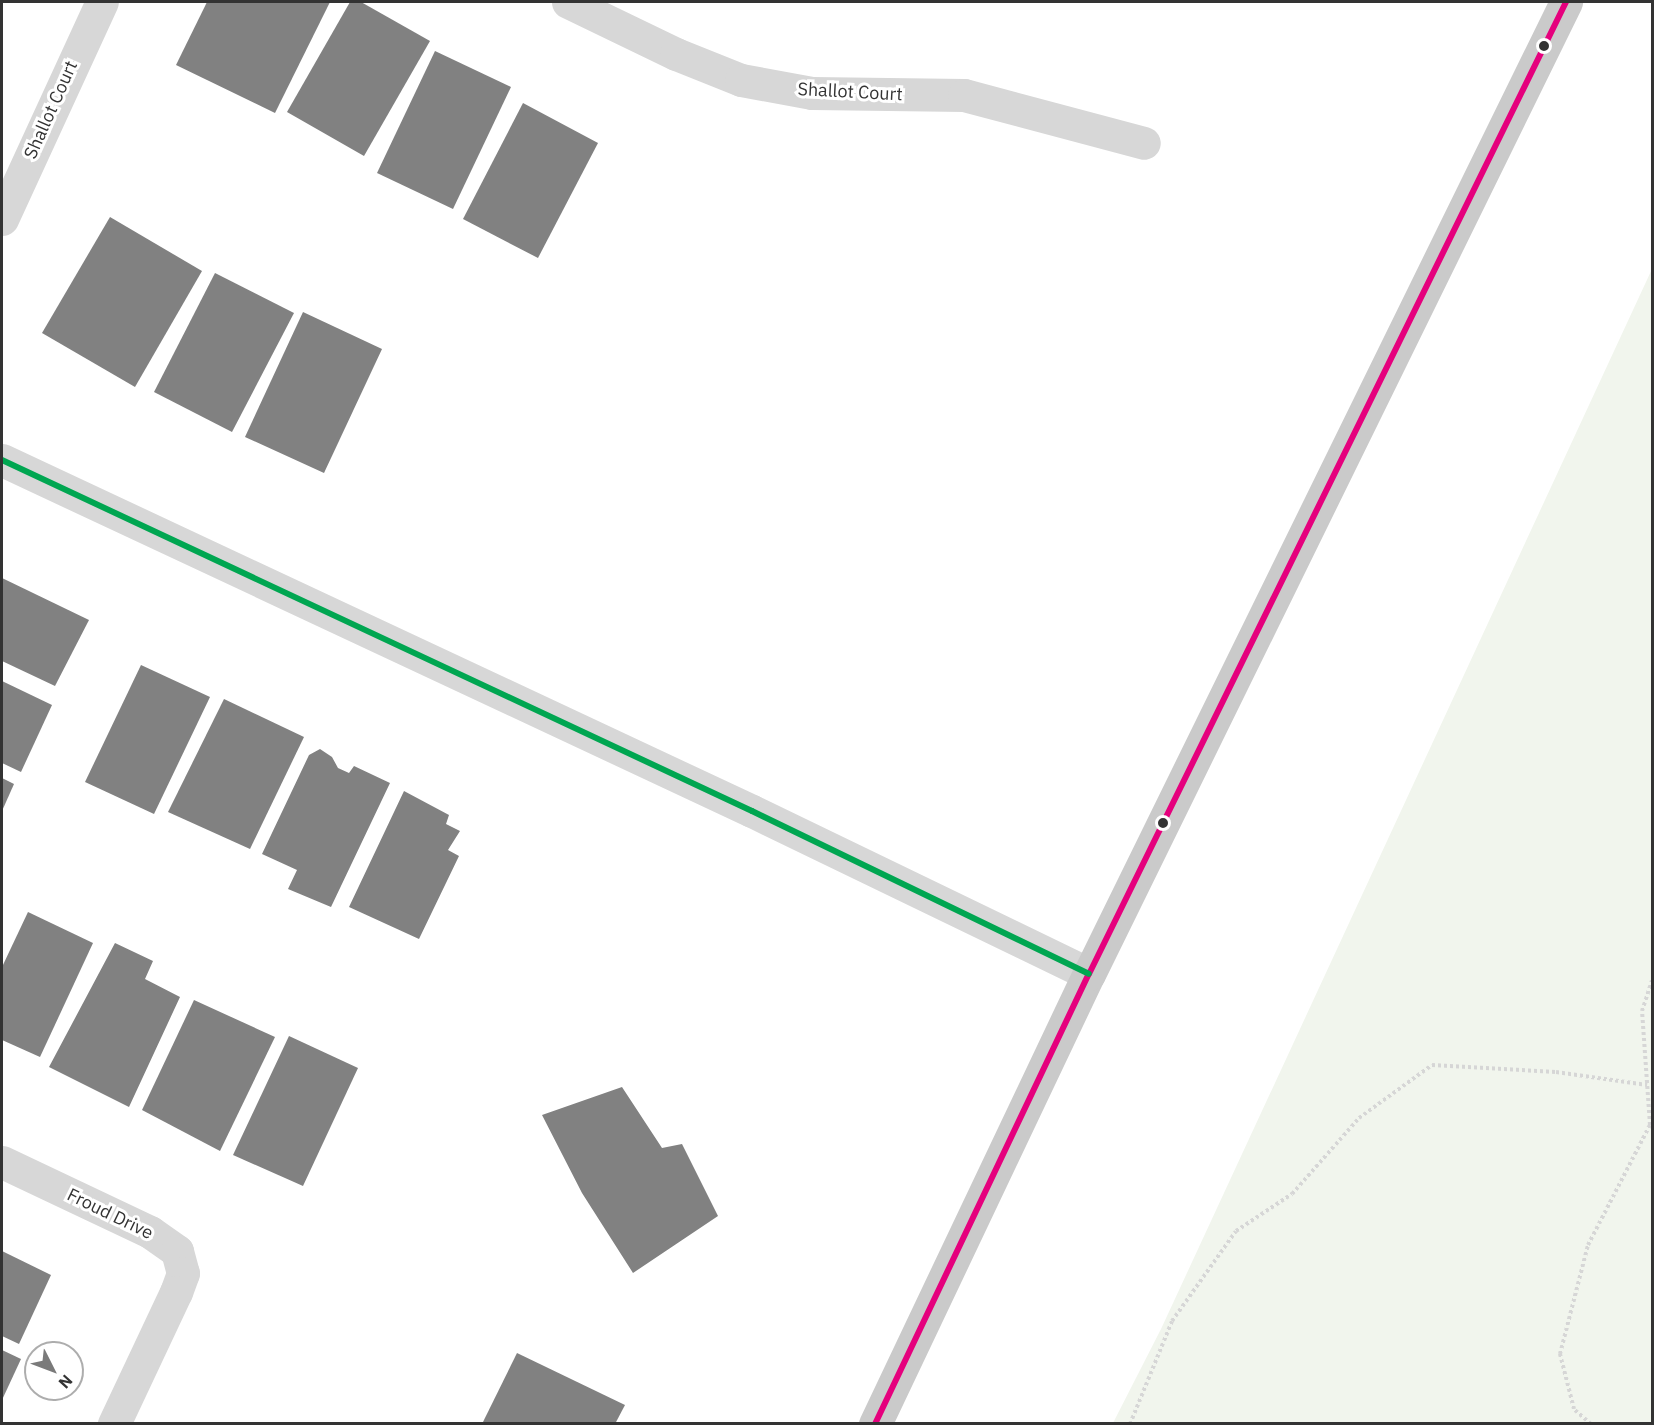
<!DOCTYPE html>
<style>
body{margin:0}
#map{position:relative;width:1654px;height:1425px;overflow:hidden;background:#fff;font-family:"IBM Plex Sans",sans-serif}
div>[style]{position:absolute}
.green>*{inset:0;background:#f1f5ed}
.building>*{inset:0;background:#818181}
.path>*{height:4px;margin-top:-2px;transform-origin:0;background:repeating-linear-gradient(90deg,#d6d6d6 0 3px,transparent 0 6px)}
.minor>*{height:33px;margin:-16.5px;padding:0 16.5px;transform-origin:16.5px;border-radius:16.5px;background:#d7d7d7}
.major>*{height:33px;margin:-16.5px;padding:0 16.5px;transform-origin:16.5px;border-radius:16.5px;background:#cacaca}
.bus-1>*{height:6px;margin:-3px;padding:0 3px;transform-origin:3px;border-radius:3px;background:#e5007d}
.bus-2>*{height:6px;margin:-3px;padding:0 3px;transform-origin:3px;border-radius:3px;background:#00a651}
.dots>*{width:16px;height:16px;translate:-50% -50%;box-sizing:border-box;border:3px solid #fff;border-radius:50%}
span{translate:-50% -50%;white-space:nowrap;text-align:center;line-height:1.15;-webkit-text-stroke:6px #fff;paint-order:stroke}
.street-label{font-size:18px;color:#333}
.frame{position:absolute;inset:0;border:3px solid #333;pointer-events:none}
.north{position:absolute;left:24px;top:1341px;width:60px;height:60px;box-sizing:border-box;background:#fff;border:2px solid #adadad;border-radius:50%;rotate:132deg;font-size:16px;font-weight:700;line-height:24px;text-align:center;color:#333}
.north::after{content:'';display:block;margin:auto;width:21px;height:27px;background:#7a7a7a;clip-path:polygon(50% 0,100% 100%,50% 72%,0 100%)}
</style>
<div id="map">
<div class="green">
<i style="clip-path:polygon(1652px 269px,1652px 1423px,1113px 1423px,1161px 1329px)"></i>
</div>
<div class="building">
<i style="clip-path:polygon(207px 2px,330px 2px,275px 113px,176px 65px)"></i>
<i style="clip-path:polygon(350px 2px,361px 2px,430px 41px,364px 156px,287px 112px)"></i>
<i style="clip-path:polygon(435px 51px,511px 87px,453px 209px,377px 173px)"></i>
<i style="clip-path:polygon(523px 103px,598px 143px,538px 258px,463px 219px)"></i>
<i style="clip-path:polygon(110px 217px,202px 271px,135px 387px,42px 333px)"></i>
<i style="clip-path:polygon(215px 273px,294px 313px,232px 432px,154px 392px)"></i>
<i style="clip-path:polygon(303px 312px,382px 349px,324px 473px,245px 437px)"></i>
<i style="clip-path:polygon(2px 578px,89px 620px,55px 686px,2px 661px)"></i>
<i style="clip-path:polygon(141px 665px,210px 697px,154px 814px,85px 782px)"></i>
<i style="clip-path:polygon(2px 681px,52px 705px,21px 772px,2px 763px)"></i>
<i style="clip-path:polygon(224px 699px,304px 737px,250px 849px,168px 812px)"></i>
<i style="clip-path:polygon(320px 749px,332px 757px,338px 768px,349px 773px,354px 766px,390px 783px,331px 907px,288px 889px,297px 870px,262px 854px,309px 755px)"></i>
<i style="clip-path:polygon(2px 778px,14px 784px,2px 811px)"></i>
<i style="clip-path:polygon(404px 791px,449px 815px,446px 824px,460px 831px,448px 850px,459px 856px,419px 939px,349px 907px)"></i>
<i style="clip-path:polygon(28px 912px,93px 943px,40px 1057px,2px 1040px,2px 967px)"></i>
<i style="clip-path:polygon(115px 943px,153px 961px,145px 979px,180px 997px,129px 1107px,49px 1067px)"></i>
<i style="clip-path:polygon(194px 1000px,275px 1037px,220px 1151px,142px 1110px)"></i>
<i style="clip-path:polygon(289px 1036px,358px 1068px,303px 1186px,233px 1155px)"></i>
<i style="clip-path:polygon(622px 1087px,662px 1148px,682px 1144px,718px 1216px,633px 1273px,582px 1193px,542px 1115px)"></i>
<i style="clip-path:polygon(2px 1251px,51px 1275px,19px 1344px,2px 1336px)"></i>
<i style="clip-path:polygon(2px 1350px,21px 1359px,2px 1400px)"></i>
<i style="clip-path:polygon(517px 1353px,625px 1405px,615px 1424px,482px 1424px)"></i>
</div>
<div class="path">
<i style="left:1130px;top:1424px;width:111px;rotate:-67.8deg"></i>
<i style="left:1172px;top:1321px;width:110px;rotate:-54.6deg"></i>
<i style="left:1236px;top:1231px;width:67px;rotate:-33.5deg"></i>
<i style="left:1292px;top:1194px;width:101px;rotate:-48.6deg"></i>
<i style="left:1359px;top:1118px;width:90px;rotate:-36deg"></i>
<i style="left:1432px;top:1065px;width:124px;rotate:3.2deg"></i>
<i style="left:1556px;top:1072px;width:92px;rotate:8.1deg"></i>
<i style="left:1591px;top:1424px;width:23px;rotate:-139deg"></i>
<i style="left:1574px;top:1409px;width:57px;rotate:-104.3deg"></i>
<i style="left:1560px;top:1354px;width:113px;rotate:-75.6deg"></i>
<i style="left:1588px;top:1245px;width:135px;rotate:-62.7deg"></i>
<i style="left:1650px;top:1125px;width:114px;rotate:-94deg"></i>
<i style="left:1642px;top:1011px;width:32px;rotate:-72deg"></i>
</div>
<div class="minor">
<i style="left:568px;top:2px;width:120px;rotate:25.7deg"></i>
<i style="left:676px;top:54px;width:70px;rotate:21.8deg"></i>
<i style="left:741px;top:80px;width:72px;rotate:10.4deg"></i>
<i style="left:812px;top:93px;width:152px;rotate:0.8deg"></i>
<i style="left:964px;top:95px;width:186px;rotate:14.9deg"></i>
<i style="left:2px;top:219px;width:239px;rotate:-65.3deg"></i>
<i style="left:2px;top:460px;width:828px;rotate:25.08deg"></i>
<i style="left:752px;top:811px;width:374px;rotate:25.8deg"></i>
<i style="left:2px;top:1162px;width:164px;rotate:25.3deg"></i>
<i style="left:150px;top:1232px;width:33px;rotate:35deg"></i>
<i style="left:177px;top:1251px;width:23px;rotate:75deg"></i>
<i style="left:183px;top:1273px;width:20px;rotate:110deg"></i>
<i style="left:176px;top:1292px;width:146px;rotate:115.2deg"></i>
</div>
<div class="major">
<i style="left:875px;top:1424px;width:498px;rotate:-64.6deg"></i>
<i style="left:1089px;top:974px;width:1083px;rotate:-63.86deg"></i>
</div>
<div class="bus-1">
<i style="left:875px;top:1424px;width:498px;rotate:-64.6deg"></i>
<i style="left:1089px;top:974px;width:1083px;rotate:-63.86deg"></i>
</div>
<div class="bus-2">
<i style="left:2px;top:460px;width:828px;rotate:25.08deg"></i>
<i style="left:752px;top:811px;width:374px;rotate:25.8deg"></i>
</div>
<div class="dots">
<i style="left:1544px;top:46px;background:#333"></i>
<i style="left:1163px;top:823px;background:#333"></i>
</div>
<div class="street-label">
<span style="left:850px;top:92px;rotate:3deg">Shallot Court</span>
<span style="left:51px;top:110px;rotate:-66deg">Shallot Court</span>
<span style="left:110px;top:1214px;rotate:26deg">Froud Drive</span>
</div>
<div class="frame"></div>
<div class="north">N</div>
</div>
